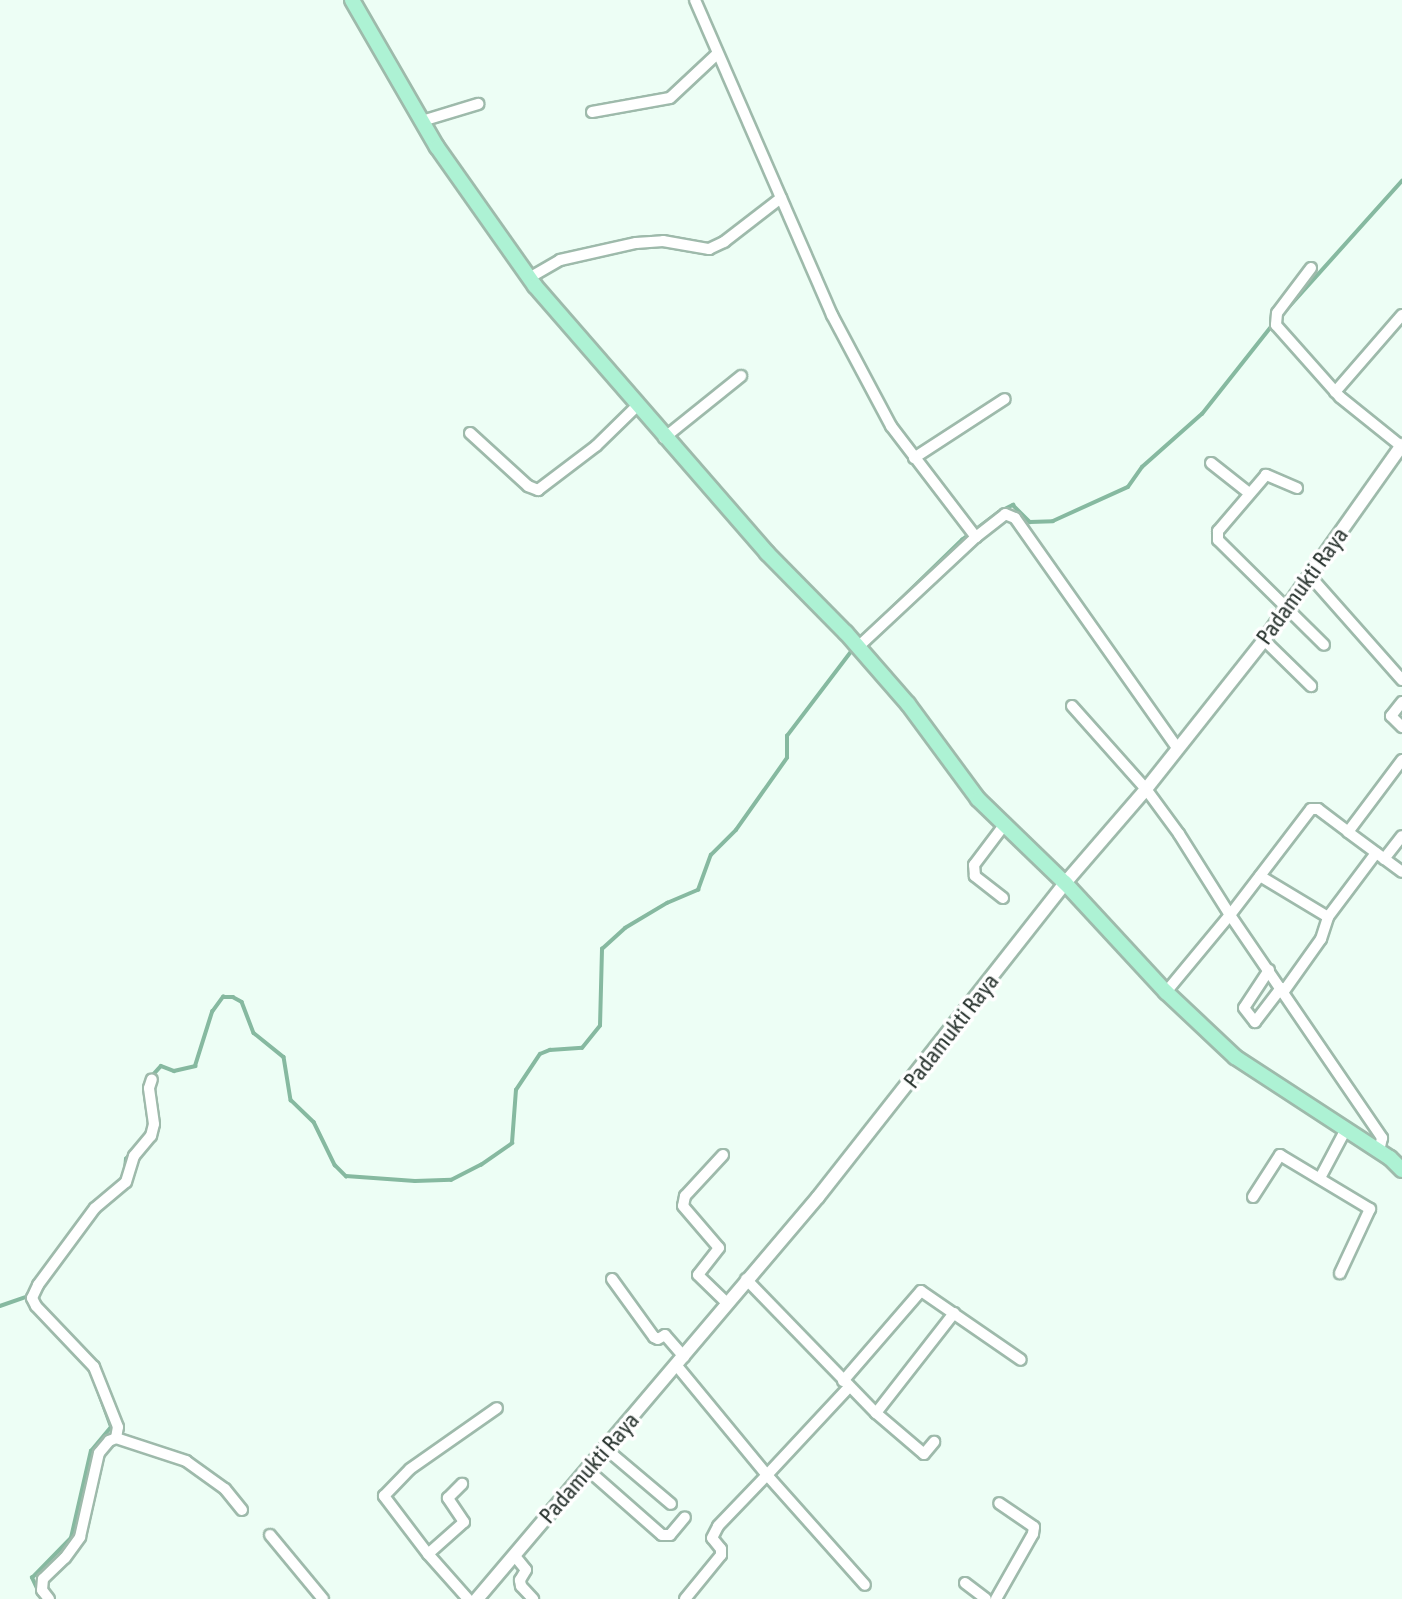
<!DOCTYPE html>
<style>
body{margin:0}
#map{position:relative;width:1402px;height:1599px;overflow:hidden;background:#edfef5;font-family:"Asap Condensed",sans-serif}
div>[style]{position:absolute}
.stream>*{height:3.5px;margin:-1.75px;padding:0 1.75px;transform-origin:1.75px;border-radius:1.75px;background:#86b9a0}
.roads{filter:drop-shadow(2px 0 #9ebaab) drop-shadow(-2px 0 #9ebaab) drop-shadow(0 2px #9ebaab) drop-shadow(0 -2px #9ebaab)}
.minor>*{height:10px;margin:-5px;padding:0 5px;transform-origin:5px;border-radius:5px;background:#fff}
.tertiary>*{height:12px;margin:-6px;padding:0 6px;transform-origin:6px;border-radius:6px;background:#fff}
.primary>*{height:14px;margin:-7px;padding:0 7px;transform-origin:7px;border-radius:7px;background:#adf2d4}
span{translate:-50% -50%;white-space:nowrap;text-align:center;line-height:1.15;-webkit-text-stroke:7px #fff;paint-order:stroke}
.street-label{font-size:23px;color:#2a3530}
</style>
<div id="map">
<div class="stream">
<i style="left:1279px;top:318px;width:184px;rotate:-48.1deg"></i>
<i style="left:859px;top:640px;width:144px;rotate:-44.2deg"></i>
<i style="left:962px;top:540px;width:46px;rotate:-37.1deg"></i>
<i style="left:999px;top:512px;width:16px;rotate:-27deg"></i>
<i style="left:1013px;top:505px;width:24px;rotate:45deg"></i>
<i style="left:1030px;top:522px;width:23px;rotate:-2deg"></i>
<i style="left:1053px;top:521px;width:82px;rotate:-24.4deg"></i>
<i style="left:1128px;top:487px;width:24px;rotate:-55deg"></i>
<i style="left:1142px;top:467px;width:80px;rotate:-41.5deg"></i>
<i style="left:1202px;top:414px;width:116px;rotate:-51.6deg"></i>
<i style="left:152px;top:1076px;width:13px;rotate:-48deg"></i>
<i style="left:161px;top:1066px;width:14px;rotate:21deg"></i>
<i style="left:174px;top:1071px;width:22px;rotate:-13deg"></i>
<i style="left:195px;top:1066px;width:57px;rotate:-72.5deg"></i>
<i style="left:212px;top:1012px;width:19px;rotate:-54deg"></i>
<i style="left:223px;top:997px;width:10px"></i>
<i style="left:233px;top:997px;width:10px;rotate:29deg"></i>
<i style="left:242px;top:1002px;width:33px;rotate:69deg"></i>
<i style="left:254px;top:1033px;width:38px;rotate:39deg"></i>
<i style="left:284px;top:1057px;width:44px;rotate:80.8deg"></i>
<i style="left:291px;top:1100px;width:32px;rotate:44deg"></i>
<i style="left:314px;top:1122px;width:48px;rotate:64deg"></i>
<i style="left:335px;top:1165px;width:16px;rotate:45deg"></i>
<i style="left:346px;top:1176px;width:69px;rotate:4.1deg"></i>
<i style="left:415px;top:1181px;width:36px;rotate:-2deg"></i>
<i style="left:451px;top:1180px;width:34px;rotate:-27deg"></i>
<i style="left:481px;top:1165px;width:38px;rotate:-35deg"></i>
<i style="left:512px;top:1143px;width:53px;rotate:-85.7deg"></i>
<i style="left:516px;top:1090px;width:43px;rotate:-56.3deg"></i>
<i style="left:540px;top:1054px;width:11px;rotate:-22deg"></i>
<i style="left:550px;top:1050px;width:32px;rotate:-4deg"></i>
<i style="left:582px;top:1048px;width:28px;rotate:-51deg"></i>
<i style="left:600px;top:1026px;width:77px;rotate:-88.5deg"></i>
<i style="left:602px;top:949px;width:31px;rotate:-42deg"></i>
<i style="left:625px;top:928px;width:49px;rotate:-30.8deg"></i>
<i style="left:667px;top:903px;width:34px;rotate:-23deg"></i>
<i style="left:698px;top:890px;width:37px;rotate:-70deg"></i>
<i style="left:711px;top:855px;width:35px;rotate:-45deg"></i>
<i style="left:736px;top:830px;width:88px;rotate:-54.7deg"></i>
<i style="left:787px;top:758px;width:22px;rotate:-90deg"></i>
<i style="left:787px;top:736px;width:109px;rotate:-52.8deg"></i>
<i style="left:125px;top:1170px;width:11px;rotate:-85deg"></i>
<i style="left:126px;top:1159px;width:16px;rotate:-50deg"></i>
<i style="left:0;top:1306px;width:28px;rotate:-19deg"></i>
<i style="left:40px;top:1595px;width:19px;rotate:-115deg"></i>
<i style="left:32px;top:1578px;width:56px;rotate:-45.7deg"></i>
<i style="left:71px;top:1538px;width:89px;rotate:-77.1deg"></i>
<i style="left:91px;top:1451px;width:31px;rotate:-50deg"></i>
<i style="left:111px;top:1427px;width:62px;rotate:-109.9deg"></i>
</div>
<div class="roads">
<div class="minor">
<i style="left:695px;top:0;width:344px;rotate:66.5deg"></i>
<i style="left:832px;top:315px;width:126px;rotate:62deg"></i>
<i style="left:891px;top:426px;width:140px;rotate:52.6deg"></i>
<i style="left:976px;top:537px;width:37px;rotate:-38deg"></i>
<i style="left:1005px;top:514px;width:11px;rotate:22deg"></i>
<i style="left:1015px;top:518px;width:283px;rotate:54.8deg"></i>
<i style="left:592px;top:112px;width:79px;rotate:-10.2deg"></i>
<i style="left:670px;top:98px;width:64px;rotate:-43.1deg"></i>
<i style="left:422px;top:121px;width:59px;rotate:-16.9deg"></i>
<i style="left:1311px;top:268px;width:56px;rotate:127.1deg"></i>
<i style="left:1277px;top:313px;width:12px;rotate:95deg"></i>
<i style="left:1276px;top:325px;width:96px;rotate:48.4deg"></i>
<i style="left:1340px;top:397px;width:78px;rotate:38.8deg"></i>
<i style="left:529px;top:278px;width:36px;rotate:-30deg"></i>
<i style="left:560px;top:260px;width:78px;rotate:-12.6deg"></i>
<i style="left:636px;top:243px;width:27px;rotate:-4deg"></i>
<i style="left:663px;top:241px;width:47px;rotate:9.9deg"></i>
<i style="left:709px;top:249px;width:17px;rotate:-25deg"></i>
<i style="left:724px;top:242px;width:72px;rotate:-37.7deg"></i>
<i style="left:1335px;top:392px;width:102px;rotate:-49deg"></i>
<i style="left:470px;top:433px;width:79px;rotate:42.4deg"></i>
<i style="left:528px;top:486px;width:11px;rotate:22deg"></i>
<i style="left:538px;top:490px;width:73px;rotate:-37.2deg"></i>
<i style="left:596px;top:446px;width:57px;rotate:-44.3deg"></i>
<i style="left:664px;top:438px;width:99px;rotate:-38.8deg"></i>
<i style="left:914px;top:458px;width:108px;rotate:-33deg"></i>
<i style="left:1211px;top:463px;width:48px;rotate:38.3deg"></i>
<i style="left:1297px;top:488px;width:34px;rotate:-157deg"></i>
<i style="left:1266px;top:475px;width:74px;rotate:130.6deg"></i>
<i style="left:1218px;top:531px;width:9px;rotate:90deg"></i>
<i style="left:1218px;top:540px;width:149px;rotate:44.7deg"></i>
<i style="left:1310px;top:576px;width:139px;rotate:48.5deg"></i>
<i style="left:1264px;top:640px;width:66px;rotate:44.4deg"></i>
<i style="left:858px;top:647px;width:161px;rotate:-43deg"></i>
<i style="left:1402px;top:702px;width:18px;rotate:128deg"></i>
<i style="left:1391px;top:716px;width:16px;rotate:45deg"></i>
<i style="left:1072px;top:706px;width:111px;rotate:48.3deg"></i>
<i style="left:1146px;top:789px;width:56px;rotate:53.7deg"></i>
<i style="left:1179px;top:834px;width:96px;rotate:57.8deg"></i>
<i style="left:1230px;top:915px;width:133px;rotate:-52.6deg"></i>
<i style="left:1311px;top:809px;width:7px"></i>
<i style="left:1318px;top:809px;width:38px;rotate:37deg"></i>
<i style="left:1348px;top:832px;width:90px;rotate:-53.1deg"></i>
<i style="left:1348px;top:832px;width:67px;rotate:36.5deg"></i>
<i style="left:1384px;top:859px;width:29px;rotate:-52deg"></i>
<i style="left:1260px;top:876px;width:79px;rotate:31.1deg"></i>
<i style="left:1328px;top:917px;width:80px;rotate:-53.1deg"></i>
<i style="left:1003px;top:898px;width:36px;rotate:-142deg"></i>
<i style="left:975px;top:876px;width:11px;rotate:-95deg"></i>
<i style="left:974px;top:865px;width:51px;rotate:-52.9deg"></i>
<i style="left:1269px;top:970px;width:45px;rotate:123.3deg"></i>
<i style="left:1244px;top:1008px;width:18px;rotate:52deg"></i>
<i style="left:1255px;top:1022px;width:43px;rotate:-52.6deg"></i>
<i style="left:1284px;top:991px;width:64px;rotate:-54.6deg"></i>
<i style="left:1321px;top:939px;width:23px;rotate:-72deg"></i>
<i style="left:1166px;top:992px;width:100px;rotate:-50.3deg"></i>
<i style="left:1230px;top:915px;width:270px;rotate:55.7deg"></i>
<i style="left:1382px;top:1138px;width:13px;rotate:103deg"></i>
<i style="left:723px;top:1155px;width:56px;rotate:132.8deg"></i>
<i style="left:685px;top:1196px;width:10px;rotate:101deg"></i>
<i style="left:683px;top:1206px;width:55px;rotate:49.4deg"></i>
<i style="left:719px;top:1248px;width:34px;rotate:128deg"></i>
<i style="left:698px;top:1275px;width:40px;rotate:44deg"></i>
<i style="left:1320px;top:1178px;width:53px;rotate:-62deg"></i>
<i style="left:1253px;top:1197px;width:50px;rotate:-57.3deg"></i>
<i style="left:1280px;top:1155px;width:105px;rotate:31deg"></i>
<i style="left:1370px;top:1209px;width:71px;rotate:115.1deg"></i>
<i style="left:612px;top:1279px;width:72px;rotate:54.1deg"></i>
<i style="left:654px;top:1337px;width:4px;rotate:27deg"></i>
<i style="left:658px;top:1339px;width:8px;rotate:-30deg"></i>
<i style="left:665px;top:1335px;width:29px;rotate:49deg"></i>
<i style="left:746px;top:1279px;width:187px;rotate:45.9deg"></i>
<i style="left:876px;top:1413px;width:63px;rotate:40.5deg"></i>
<i style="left:924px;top:1454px;width:16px;rotate:-50deg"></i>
<i style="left:677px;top:1366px;width:141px;rotate:50.5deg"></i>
<i style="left:767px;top:1475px;width:120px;rotate:-47deg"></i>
<i style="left:843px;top:1381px;width:119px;rotate:-49.1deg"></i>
<i style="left:921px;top:1291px;width:121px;rotate:34.6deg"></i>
<i style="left:876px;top:1413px;width:127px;rotate:-52deg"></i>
<i style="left:116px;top:1438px;width:11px;rotate:-80deg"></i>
<i style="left:118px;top:1427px;width:65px;rotate:-111.8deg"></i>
<i style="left:94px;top:1367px;width:84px;rotate:-133.6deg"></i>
<i style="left:36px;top:1306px;width:9px;rotate:-117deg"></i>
<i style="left:32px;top:1298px;width:14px;rotate:-65deg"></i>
<i style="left:38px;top:1285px;width:96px;rotate:-53.5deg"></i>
<i style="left:95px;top:1208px;width:40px;rotate:-40deg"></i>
<i style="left:126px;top:1182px;width:27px;rotate:-73deg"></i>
<i style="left:134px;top:1156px;width:26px;rotate:-50deg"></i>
<i style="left:151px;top:1136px;width:12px;rotate:-76deg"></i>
<i style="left:154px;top:1124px;width:36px;rotate:-98deg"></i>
<i style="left:149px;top:1088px;width:9px;rotate:-72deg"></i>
<i style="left:606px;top:1449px;width:85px;rotate:40.2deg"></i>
<i style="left:588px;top:1470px;width:98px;rotate:41.3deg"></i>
<i style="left:662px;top:1535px;width:8px"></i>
<i style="left:670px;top:1535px;width:23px;rotate:-50deg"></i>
<i style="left:270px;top:1535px;width:83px;rotate:50.4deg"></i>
<i style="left:428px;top:1554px;width:48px;rotate:-41.6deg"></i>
<i style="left:464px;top:1522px;width:29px;rotate:-124deg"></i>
<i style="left:448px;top:1498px;width:20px;rotate:-45deg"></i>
<i style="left:514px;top:1555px;width:19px;rotate:51deg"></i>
<i style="left:526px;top:1570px;width:12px;rotate:121deg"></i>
<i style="left:520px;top:1580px;width:6px;rotate:81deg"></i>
<i style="left:521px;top:1586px;width:18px;rotate:47deg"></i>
<i style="left:965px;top:1583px;width:26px;rotate:37deg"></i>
<i style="left:49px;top:1599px;width:11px;rotate:-128deg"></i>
<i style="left:42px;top:1590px;width:11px;rotate:-85deg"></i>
<i style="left:43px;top:1579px;width:30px;rotate:-44deg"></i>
<i style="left:65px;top:1558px;width:26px;rotate:-54deg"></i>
<i style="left:80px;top:1537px;width:86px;rotate:-77.3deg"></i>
<i style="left:99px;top:1453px;width:16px;rotate:-50deg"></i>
<i style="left:109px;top:1441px;width:8px;rotate:-23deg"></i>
<i style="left:116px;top:1438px;width:74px;rotate:18.2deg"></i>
<i style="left:186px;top:1461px;width:48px;rotate:35.7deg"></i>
<i style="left:225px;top:1489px;width:27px;rotate:51deg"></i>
<i style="left:468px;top:1599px;width:60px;rotate:-131.6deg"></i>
<i style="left:428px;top:1554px;width:73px;rotate:-127.2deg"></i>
<i style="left:384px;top:1496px;width:37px;rotate:-46deg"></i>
<i style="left:410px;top:1469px;width:106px;rotate:-35deg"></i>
<i style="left:685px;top:1599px;width:57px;rotate:-50.7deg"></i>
<i style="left:721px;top:1555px;width:6px;rotate:-90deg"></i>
<i style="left:721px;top:1549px;width:14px;rotate:-129deg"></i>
<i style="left:712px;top:1538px;width:13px;rotate:-63deg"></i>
<i style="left:718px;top:1526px;width:71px;rotate:-46.1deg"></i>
<i style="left:767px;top:1475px;width:147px;rotate:48.3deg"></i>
<i style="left:996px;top:1599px;width:75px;rotate:-60.4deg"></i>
<i style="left:1033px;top:1534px;width:7px;rotate:-82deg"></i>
<i style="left:1034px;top:1527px;width:42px;rotate:-145.6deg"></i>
</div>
<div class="tertiary">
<i style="left:477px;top:1599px;width:527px;rotate:-49.69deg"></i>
<i style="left:818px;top:1197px;width:400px;rotate:-51.8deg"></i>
<i style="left:1065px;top:883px;width:124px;rotate:-49.2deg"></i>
<i style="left:1146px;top:789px;width:190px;rotate:-51.6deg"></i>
<i style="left:1264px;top:640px;width:239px;rotate:-54.7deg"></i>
</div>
<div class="primary">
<i style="left:352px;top:0;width:170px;rotate:60deg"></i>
<i style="left:437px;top:147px;width:170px;rotate:54.8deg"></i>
<i style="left:535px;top:286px;width:354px;rotate:49deg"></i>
<i style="left:767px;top:553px;width:112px;rotate:45.4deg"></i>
<i style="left:846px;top:633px;width:94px;rotate:48.9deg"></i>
<i style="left:908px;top:704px;width:118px;rotate:53.6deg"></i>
<i style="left:978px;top:799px;width:121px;rotate:44deg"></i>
<i style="left:1065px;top:883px;width:149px;rotate:47.2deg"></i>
<i style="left:1166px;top:992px;width:95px;rotate:43.3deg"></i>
<i style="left:1235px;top:1057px;width:185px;rotate:33.1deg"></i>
<i style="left:1390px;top:1158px;width:17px;rotate:45deg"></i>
</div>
</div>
<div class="street-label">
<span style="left:1302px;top:586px;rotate:-54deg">Padamukti Raya</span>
<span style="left:951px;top:1031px;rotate:-52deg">Padamukti Raya</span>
<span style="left:589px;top:1468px;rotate:-49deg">Padamukti Raya</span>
</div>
</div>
